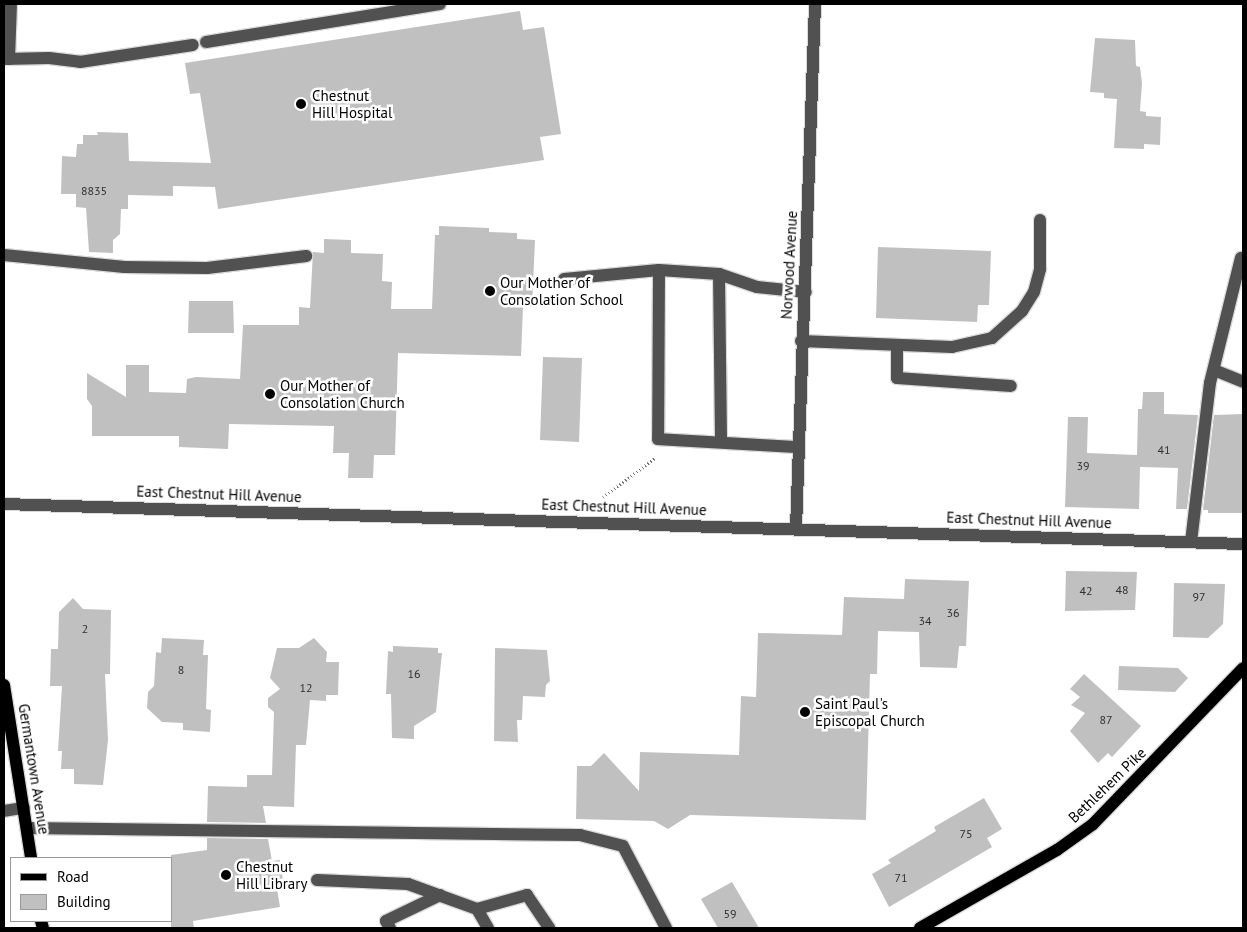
<!DOCTYPE html>
<style>
body{margin:0}
#map{position:relative;width:1247px;height:932px;overflow:hidden;background:#fff;font-family:"PT Sans",sans-serif}
div>[style]{position:absolute}
.building>*{inset:0;background:#c0c0c0}
.path>*{height:3px;margin-top:-1.5px;transform-origin:0;background:repeating-linear-gradient(90deg,#737373 0 1px,transparent 0 3.5px)}
.roads{filter:drop-shadow(1px 0 #dbdbdb) drop-shadow(-1px 0 #dbdbdb) drop-shadow(0 1px #dbdbdb) drop-shadow(0 -1px #dbdbdb)}
.minor>*{height:12px;margin:-6px;padding:0 6px;transform-origin:6px;border-radius:6px;background:#515151}
.major>*{height:12px;margin:-6px;padding:0 6px;transform-origin:6px;border-radius:6px;background:#000}
.dots>*{width:14px;height:14px;translate:-50% -50%;box-sizing:border-box;border:2px solid #fff;border-radius:50%}
span{translate:-50% -50%;white-space:nowrap;text-align:center;line-height:1.15;-webkit-text-stroke:5px #fff;paint-order:stroke}
.number-label{font-size:12px;color:#303030}
.number-label span{-webkit-text-stroke-width:0}
.poi-label{font-size:15px;color:#000}
.left{translate:0 -50%;text-align:left}
.street-label{font-size:15px;color:#000}
.frame{position:absolute;inset:0;border:5px solid #000;pointer-events:none}
.legend{position:absolute;left:10px;top:857px;width:162px;height:65px;box-sizing:border-box;background:#fff;border:1px solid #999;margin:0;padding:6px 9px;list-style:none;font-size:15px;color:#000}
.legend li{display:flex;align-items:center;gap:10px;height:25px}
.legend b{width:25px;border:1px solid #999}
</style>
<div id="map">
<div class="building">
<i style="clip-path:polygon(520px 11px,523px 30px,544px 27px,561px 134px,540px 137px,544px 160px,218px 209px,215px 187px,173px 186px,173px 196px,128px 195px,128px 209px,121px 209px,120px 234px,113px 240px,113px 253px,89px 252px,86px 208px,76px 207px,76px 194px,61px 194px,62px 156px,76px 157px,77px 144px,83px 144px,83px 135px,98px 135px,97px 132px,128px 133px,129px 161px,211px 163px,200px 93px,190px 94px,185px 63px)"></i>
<i style="clip-path:polygon(1095px 38px,1135px 40px,1136px 66px,1140px 67px,1142px 83px,1140px 111px,1146px 112px,1146px 116px,1161px 117px,1160px 145px,1144px 144px,1144px 149px,1114px 148px,1117px 99px,1104px 98px,1104px 93px,1090px 92px)"></i>
<i style="clip-path:polygon(439px 226px,489px 228px,489px 232px,517px 233px,517px 239px,535px 240px,532px 307px,523px 307px,521px 356px,398px 353px,395px 455px,374px 455px,373px 478px,348px 478px,349px 453px,333px 453px,334px 426px,229px 424px,228px 449px,179px 447px,179px 436px,92px 436px,92px 406px,87px 399px,87px 373px,126px 397px,126px 365px,149px 365px,149px 392px,186px 393px,187px 379px,196px 377px,240px 379px,243px 325px,299px 325px,299px 307px,310px 308px,313px 252px,324px 253px,324px 239px,351px 240px,351px 253px,383px 254px,382px 281px,392px 282px,391px 309px,432px 309px,435px 235px,439px 235px)"></i>
<i style="clip-path:polygon(878px 247px,991px 251px,989px 305px,978px 305px,977px 322px,876px 318px)"></i>
<i style="clip-path:polygon(189px 301px,233px 301px,234px 333px,188px 333px)"></i>
<i style="clip-path:polygon(543px 357px,582px 358px,579px 442px,540px 440px)"></i>
<i style="clip-path:polygon(1143px 392px,1164px 392px,1164px 414px,1198px 415px,1187px 509px,1176px 509px,1178px 468px,1140px 467px,1139px 509px,1065px 507px,1068px 417px,1088px 417px,1087px 453px,1137px 455px,1138px 409px,1142px 409px)"></i>
<i style="clip-path:polygon(1243px 414px,1243px 513px,1208px 513px,1208px 510px,1203px 510px,1214px 415px)"></i>
<i style="clip-path:polygon(1066px 571px,1137px 572px,1135px 610px,1065px 611px)"></i>
<i style="clip-path:polygon(905px 579px,969px 581px,966px 646px,959px 646px,957px 668px,920px 667px,919px 632px,878px 631px,877px 674px,870px 674px,866px 820px,690px 815px,668px 829px,654px 821px,576px 819px,577px 766px,591px 766px,604px 753px,639px 791px,640px 752px,739px 755px,741px 696px,756px 697px,758px 633px,842px 635px,844px 597px,904px 599px)"></i>
<i style="clip-path:polygon(1174px 583px,1225px 584px,1223px 624px,1208px 638px,1173px 637px)"></i>
<i style="clip-path:polygon(73px 598px,83px 609px,111px 610px,110px 674px,105px 674px,108px 740px,103px 785px,74px 784px,74px 769px,61px 769px,62px 751px,58px 751px,62px 686px,50px 686px,51px 649px,58px 649px,59px 612px)"></i>
<i style="clip-path:polygon(162px 638px,204px 640px,203px 655px,208px 655px,206px 709px,211px 710px,210px 732px,183px 730px,183px 723px,162px 722px,147px 708px,148px 692px,154px 686px,156px 652px,161px 653px)"></i>
<i style="clip-path:polygon(314px 638px,327px 652px,326px 662px,339px 662px,338px 695px,326px 695px,326px 701px,310px 700px,306px 745px,296px 745px,294px 807px,263px 806px,266px 823px,207px 822px,208px 786px,247px 787px,247px 775px,272px 775px,274px 712px,268px 707px,268px 698px,280px 689px,270px 678px,277px 648px,299px 648px)"></i>
<i style="clip-path:polygon(393px 646px,438px 648px,438px 653px,442px 653px,436px 712px,414px 726px,414px 739px,392px 738px,391px 694px,386px 694px,388px 651px,393px 652px)"></i>
<i style="clip-path:polygon(495px 648px,547px 650px,550px 681px,546px 685px,545px 697px,523px 696px,522px 720px,517px 720px,518px 742px,494px 741px)"></i>
<i style="clip-path:polygon(1119px 666px,1178px 668px,1188px 678px,1175px 692px,1118px 690px)"></i>
<i style="clip-path:polygon(1084px 674px,1141px 726px,1112px 757px,1108px 753px,1098px 763px,1070px 731px,1085px 713px,1071px 705px,1080px 697px,1070px 689px)"></i>
<i style="clip-path:polygon(984px 798px,1002px 829px,987px 838px,992px 847px,889px 907px,872px 874px,891px 863px,888px 860px,936px 831px,934px 827px)"></i>
<i style="clip-path:polygon(207px 838px,268px 839px,272px 861px,280px 860px,284px 888px,277px 889px,280px 907px,193px 921px,194px 928px,171px 928px,171px 855px,207px 850px)"></i>
<i style="clip-path:polygon(732px 882px,759px 928px,718px 928px,701px 899px)"></i>
</div>
<div class="path">
<i style="left:603px;top:497px;width:65px;rotate:-36.9deg"></i>
</div>
<div class="roads">
<div class="minor">
<i style="left:206px;top:42px;width:237px;rotate:-9.2deg"></i>
<i style="left:4px;top:59px;width:45px;rotate:-1.3deg"></i>
<i style="left:49px;top:58px;width:31px;rotate:7deg"></i>
<i style="left:80px;top:62px;width:114px;rotate:-8.6deg"></i>
<i style="left:9px;top:59px;width:55px;rotate:-87.9deg"></i>
<i style="left:4px;top:255px;width:121px;rotate:5.7deg"></i>
<i style="left:124px;top:267px;width:83px;rotate:0.7deg"></i>
<i style="left:207px;top:268px;width:100px;rotate:-6.9deg"></i>
<i style="left:659px;top:270px;width:169px;rotate:90.3deg"></i>
<i style="left:658px;top:439px;width:140px;rotate:3.3deg"></i>
<i style="left:719px;top:274px;width:166px;rotate:89.3deg"></i>
<i style="left:564px;top:279px;width:95px;rotate:-5.4deg"></i>
<i style="left:659px;top:270px;width:60px;rotate:3.8deg"></i>
<i style="left:719px;top:274px;width:40px;rotate:18.9deg"></i>
<i style="left:757px;top:287px;width:49px;rotate:5.8deg"></i>
<i style="left:801px;top:341px;width:151px;rotate:2.3deg"></i>
<i style="left:952px;top:347px;width:41px;rotate:-12.7deg"></i>
<i style="left:992px;top:338px;width:40px;rotate:-42deg"></i>
<i style="left:1022px;top:311px;width:22px;rotate:-58deg"></i>
<i style="left:1034px;top:292px;width:24px;rotate:-75deg"></i>
<i style="left:1040px;top:269px;width:49px;rotate:-90deg"></i>
<i style="left:897px;top:345px;width:33px;rotate:90deg"></i>
<i style="left:897px;top:378px;width:114px;rotate:4deg"></i>
<i style="left:1214px;top:370px;width:31px;rotate:22deg"></i>
<i style="left:4px;top:504px;width:1240px;rotate:1.85deg"></i>
<i style="left:796px;top:528px;width:524px;rotate:-87.92deg"></i>
<i style="left:1191px;top:542px;width:160px;rotate:-83.2deg"></i>
<i style="left:1210px;top:383px;width:129px;rotate:-76.1deg"></i>
<i style="left:4px;top:811px;width:20px;rotate:-9deg"></i>
<i style="left:27px;top:828px;width:553px;rotate:0.73deg"></i>
<i style="left:580px;top:835px;width:44px;rotate:14.3deg"></i>
<i style="left:623px;top:846px;width:93px;rotate:62.3deg"></i>
<i style="left:317px;top:880px;width:91px;rotate:2.5deg"></i>
<i style="left:408px;top:884px;width:73px;rotate:19.9deg"></i>
<i style="left:477px;top:909px;width:52px;rotate:-15.6deg"></i>
<i style="left:527px;top:895px;width:40px;rotate:56deg"></i>
<i style="left:477px;top:909px;width:22px;rotate:60deg"></i>
<i style="left:390px;top:928px;width:8px;rotate:-120deg"></i>
<i style="left:386px;top:921px;width:60px;rotate:-25.7deg"></i>
</div>
<div class="major">
<i style="left:4px;top:685px;width:175px;rotate:81.1deg"></i>
<i style="left:41px;top:921px;width:7px;rotate:74deg"></i>
<i style="left:920px;top:928px;width:158px;rotate:-29.7deg"></i>
<i style="left:1057px;top:850px;width:44px;rotate:-35.8deg"></i>
<i style="left:1093px;top:824px;width:216px;rotate:-46.1deg"></i>
</div>
</div>
<div class="dots">
<i style="left:301px;top:104px;background:#000"></i>
<i style="left:490px;top:291px;background:#000"></i>
<i style="left:270px;top:394px;background:#000"></i>
<i style="left:805px;top:712px;background:#000"></i>
<i style="left:226px;top:875px;background:#000"></i>
</div>
<div class="number-label">
<span style="left:94px;top:191px">8835</span>
<span style="left:1164px;top:450px">41</span>
<span style="left:1083px;top:466px">39</span>
<span style="left:1122px;top:590px">48</span>
<span style="left:1086px;top:591px">42</span>
<span style="left:1199px;top:597px">97</span>
<span style="left:953px;top:613px">36</span>
<span style="left:925px;top:621px">34</span>
<span style="left:85px;top:629px">2</span>
<span style="left:181px;top:670px">8</span>
<span style="left:414px;top:674px">16</span>
<span style="left:306px;top:688px">12</span>
<span style="left:1106px;top:720px">87</span>
<span style="left:966px;top:834px">75</span>
<span style="left:901px;top:878px">71</span>
<span style="left:730px;top:914px">59</span>
</div>
<div class="poi-label">
<span class="left" style="left:312px;top:104px">Chestnut<br>Hill Hospital</span>
<span class="left" style="left:500px;top:291px">Our Mother of<br>Consolation School</span>
<span class="left" style="left:280px;top:394px">Our Mother of<br>Consolation Church</span>
<span class="left" style="left:815px;top:712px">Saint Paul's<br>Episcopal Church</span>
<span class="left" style="left:236px;top:875px">Chestnut<br>Hill Library</span>
</div>
<div class="street-label">
<span style="left:789px;top:265px;rotate:-87deg">Norwood Avenue</span>
<span style="left:219px;top:494px;rotate:2deg">East Chestnut Hill Avenue</span>
<span style="left:624px;top:507px;rotate:2deg">East Chestnut Hill Avenue</span>
<span style="left:1029px;top:520px;rotate:2deg">East Chestnut Hill Avenue</span>
<span style="left:34px;top:769px;rotate:81deg">Germantown Avenue</span>
<span style="left:1107px;top:785px;rotate:-44deg">Bethlehem Pike</span>
</div>
<div class="frame"></div>
<ul class="legend">
<li><b style="height:6px;background:#000"></b>Road</li>
<li><b style="height:14px;background:#c0c0c0"></b>Building</li>
</ul>
</div>
